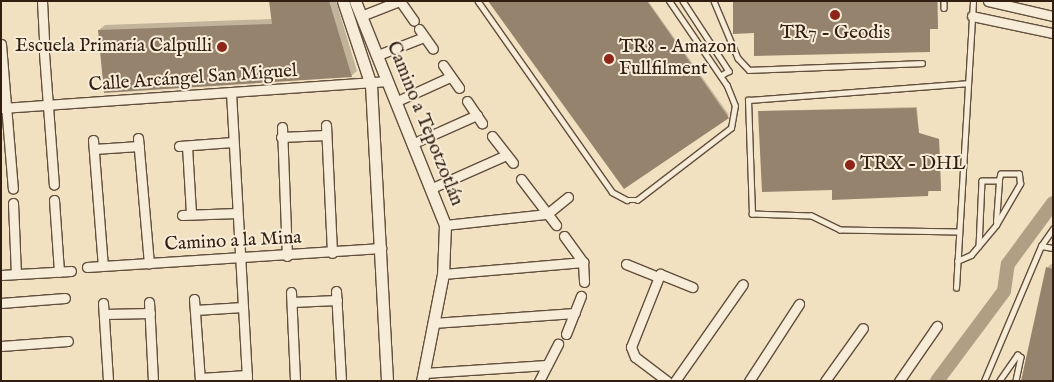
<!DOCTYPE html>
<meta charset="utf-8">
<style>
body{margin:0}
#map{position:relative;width:1054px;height:382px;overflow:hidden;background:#f2e1c1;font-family:"IM FELL English",serif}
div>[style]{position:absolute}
.shadow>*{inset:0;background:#0003}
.river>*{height:14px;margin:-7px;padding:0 7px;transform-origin:7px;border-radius:7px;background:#b09f85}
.building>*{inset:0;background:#95836d}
.roads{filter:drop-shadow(1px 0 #614f3d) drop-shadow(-1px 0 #614f3d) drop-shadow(0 1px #614f3d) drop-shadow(0 -1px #614f3d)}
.service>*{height:4.5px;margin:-2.25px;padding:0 2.25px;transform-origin:2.25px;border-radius:2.25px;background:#f7ecd7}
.minor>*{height:9px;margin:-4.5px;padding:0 4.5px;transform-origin:4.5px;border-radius:4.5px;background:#f7ecd7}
.secondary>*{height:11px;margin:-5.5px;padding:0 5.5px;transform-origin:5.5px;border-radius:5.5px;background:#f7ecd7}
.dots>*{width:14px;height:14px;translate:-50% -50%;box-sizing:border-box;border:2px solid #f7ecd7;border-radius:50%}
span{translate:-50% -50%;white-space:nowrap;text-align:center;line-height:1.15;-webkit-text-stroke:4px #f7ecd7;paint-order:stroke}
.poi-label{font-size:19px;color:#311e11}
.right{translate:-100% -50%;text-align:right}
.left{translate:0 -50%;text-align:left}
.street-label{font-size:19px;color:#311e11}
.frame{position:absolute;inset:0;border:2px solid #311e11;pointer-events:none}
</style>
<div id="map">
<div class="shadow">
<i style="clip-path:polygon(271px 1px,336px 1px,357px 71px,351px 76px,99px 30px,105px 25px,272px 19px)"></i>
<i style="clip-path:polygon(489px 1px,648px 1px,729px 115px,624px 187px)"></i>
<i style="clip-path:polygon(734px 1px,938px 1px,938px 27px,930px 28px,930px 51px,755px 32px)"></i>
<i style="clip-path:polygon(917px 107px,919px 133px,939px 139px,941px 189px,929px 190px,928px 195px,833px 189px,760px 111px)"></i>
<i style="clip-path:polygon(1051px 264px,1053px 264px,1053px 381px,1047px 268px)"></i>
</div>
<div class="river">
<i style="left:937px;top:381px;width:112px;rotate:-53.3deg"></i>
<i style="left:1004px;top:291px;width:27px;rotate:-82deg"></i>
<i style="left:1008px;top:264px;width:76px;rotate:-53.6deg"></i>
</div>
<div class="building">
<i style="clip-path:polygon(269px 1px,329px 1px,352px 77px,104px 93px,98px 30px,272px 24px)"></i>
<i style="clip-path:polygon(488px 1px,647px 1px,729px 118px,624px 189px)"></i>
<i style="clip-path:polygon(733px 1px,937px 1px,938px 29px,930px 29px,930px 52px,754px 56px,754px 33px,733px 34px)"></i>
<i style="clip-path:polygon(916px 108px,919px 133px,939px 139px,941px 191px,928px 191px,928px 196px,832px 200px,832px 190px,762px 192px,758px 111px)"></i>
<i style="clip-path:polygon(1046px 267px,1053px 269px,1053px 381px,1021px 381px)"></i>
</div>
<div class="roads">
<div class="service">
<i style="left:478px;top:1px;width:233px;rotate:54.9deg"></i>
<i style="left:612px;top:192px;width:17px;rotate:28deg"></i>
<i style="left:627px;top:200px;width:10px"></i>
<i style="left:637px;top:200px;width:118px;rotate:-37.5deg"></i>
<i style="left:731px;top:128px;width:22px;rotate:-80deg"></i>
<i style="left:735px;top:106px;width:22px;rotate:-112deg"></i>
<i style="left:727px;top:86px;width:103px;rotate:-124.3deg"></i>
<i style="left:683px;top:1px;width:84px;rotate:56.7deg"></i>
<i style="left:729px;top:71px;width:9px;rotate:148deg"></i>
<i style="left:714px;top:1px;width:62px;rotate:67.2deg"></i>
<i style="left:738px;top:58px;width:16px;rotate:47deg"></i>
<i style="left:749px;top:70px;width:173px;rotate:-2.3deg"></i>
<i style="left:944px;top:1px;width:7px;rotate:90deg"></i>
<i style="left:996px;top:222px;width:41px;rotate:-85.8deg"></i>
<i style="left:959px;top:232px;width:119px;rotate:-179deg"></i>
<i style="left:840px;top:230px;width:32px;rotate:-154deg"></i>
<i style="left:811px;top:216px;width:59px;rotate:-178.1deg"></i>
<i style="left:752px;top:214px;width:114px;rotate:-92deg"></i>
<i style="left:748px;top:100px;width:220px;rotate:-4.4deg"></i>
<i style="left:1041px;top:246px;width:12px;rotate:9deg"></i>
<i style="left:957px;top:261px;width:15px;rotate:-23deg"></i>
<i style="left:971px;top:255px;width:39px;rotate:-50deg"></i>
<i style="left:996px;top:225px;width:48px;rotate:-59.7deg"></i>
<i style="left:1020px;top:184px;width:10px;rotate:-96deg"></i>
<i style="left:1019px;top:174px;width:18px;rotate:180deg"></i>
<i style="left:1001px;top:174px;width:7px;rotate:106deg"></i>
<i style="left:999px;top:181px;width:17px;rotate:180deg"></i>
<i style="left:982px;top:181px;width:65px;rotate:92.6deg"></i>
<i style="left:956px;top:288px;width:288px;rotate:-86.6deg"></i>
<i style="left:984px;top:381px;width:147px;rotate:-67.1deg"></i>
<i style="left:1041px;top:246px;width:21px;rotate:-55deg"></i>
<i style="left:999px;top:381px;width:32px;rotate:-55deg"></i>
<i style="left:1017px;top:355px;width:4px;rotate:27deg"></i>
<i style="left:1021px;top:357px;width:25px;rotate:102deg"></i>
</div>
<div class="minor">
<i style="left:42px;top:1px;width:38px;rotate:87deg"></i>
<i style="left:400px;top:1px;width:24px;rotate:55deg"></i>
<i style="left:988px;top:1px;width:67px;rotate:13deg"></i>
<i style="left:361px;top:16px;width:41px;rotate:-21.5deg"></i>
<i style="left:972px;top:16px;width:83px;rotate:11.9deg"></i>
<i style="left:419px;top:29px;width:24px;rotate:55deg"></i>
<i style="left:1px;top:44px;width:145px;rotate:85.3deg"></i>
<i style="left:44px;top:53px;width:132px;rotate:85.7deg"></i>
<i style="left:378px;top:55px;width:49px;rotate:-21.4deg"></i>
<i style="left:443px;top:65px;width:28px;rotate:55deg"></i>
<i style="left:231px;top:92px;width:289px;rotate:86.8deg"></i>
<i style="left:467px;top:101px;width:27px;rotate:56deg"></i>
<i style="left:395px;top:102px;width:60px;rotate:-24.4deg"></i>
<i style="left:1px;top:108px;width:387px;rotate:-4deg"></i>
<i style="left:326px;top:125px;width:128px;rotate:87.3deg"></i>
<i style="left:282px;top:127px;width:129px;rotate:87.8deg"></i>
<i style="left:492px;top:136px;width:34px;rotate:52deg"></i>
<i style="left:281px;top:137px;width:45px;rotate:-2.5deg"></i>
<i style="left:138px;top:138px;width:126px;rotate:85deg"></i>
<i style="left:93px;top:140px;width:126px;rotate:85.5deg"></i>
<i style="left:414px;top:143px;width:69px;rotate:-24deg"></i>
<i style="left:179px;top:146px;width:54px;rotate:-4.2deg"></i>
<i style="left:187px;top:146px;width:68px;rotate:86.6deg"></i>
<i style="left:94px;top:149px;width:45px;rotate:-3.8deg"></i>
<i style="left:521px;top:179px;width:58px;rotate:52.7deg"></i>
<i style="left:432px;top:188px;width:81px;rotate:-24deg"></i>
<i style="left:54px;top:200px;width:72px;rotate:86deg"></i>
<i style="left:13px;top:203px;width:71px;rotate:87.6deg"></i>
<i style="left:182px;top:215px;width:55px;rotate:-2.1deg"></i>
<i style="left:445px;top:225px;width:103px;rotate:-6.2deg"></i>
<i style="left:547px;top:214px;width:27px;rotate:-39deg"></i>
<i style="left:564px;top:236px;width:32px;rotate:54deg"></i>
<i style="left:583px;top:262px;width:20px;rotate:87deg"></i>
<i style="left:626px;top:264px;width:35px;rotate:22deg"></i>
<i style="left:87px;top:267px;width:295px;rotate:-3.7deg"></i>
<i style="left:443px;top:274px;width:141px;rotate:-4.9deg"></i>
<i style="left:1px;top:275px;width:70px;rotate:-3.3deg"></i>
<i style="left:336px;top:291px;width:90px;rotate:86.8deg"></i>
<i style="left:291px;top:292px;width:89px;rotate:87.4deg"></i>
<i style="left:194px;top:299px;width:82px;rotate:85.8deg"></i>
<i style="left:149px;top:302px;width:79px;rotate:87.1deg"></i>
<i style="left:292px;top:302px;width:45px;rotate:-2.5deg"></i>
<i style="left:1px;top:303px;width:64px;rotate:-4.5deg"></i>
<i style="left:103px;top:303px;width:78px;rotate:86.3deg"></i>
<i style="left:195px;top:310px;width:48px;rotate:-3.6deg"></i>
<i style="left:104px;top:314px;width:46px;rotate:-1.2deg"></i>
<i style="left:433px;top:323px;width:142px;rotate:-4deg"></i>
<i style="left:566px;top:334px;width:41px;rotate:-68.5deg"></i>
<i style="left:1px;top:346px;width:67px;rotate:-4.3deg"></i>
<i style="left:424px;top:373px;width:123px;rotate:-3.7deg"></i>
<i style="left:200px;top:378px;width:47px;rotate:-3.7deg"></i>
<i style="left:539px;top:381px;width:42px;rotate:-62.8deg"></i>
<i style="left:667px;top:381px;width:40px;rotate:-143deg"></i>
<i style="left:635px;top:357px;width:11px;rotate:-112deg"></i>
<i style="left:631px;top:347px;width:79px;rotate:-68.3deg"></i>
<i style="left:660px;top:274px;width:35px;rotate:22deg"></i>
<i style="left:675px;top:381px;width:118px;rotate:-55deg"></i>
<i style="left:749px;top:381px;width:92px;rotate:-57deg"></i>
<i style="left:825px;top:381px;width:65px;rotate:-54.4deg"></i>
<i style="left:899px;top:381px;width:67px;rotate:-55.4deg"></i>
</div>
<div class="secondary">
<i style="left:343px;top:1px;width:89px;rotate:71.6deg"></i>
<i style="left:371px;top:85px;width:296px;rotate:86.9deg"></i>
<i style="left:355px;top:1px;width:241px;rotate:68.1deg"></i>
<i style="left:445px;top:225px;width:49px;rotate:92.3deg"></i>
<i style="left:443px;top:274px;width:109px;rotate:101.1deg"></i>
</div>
</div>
<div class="dots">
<i style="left:835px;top:15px;background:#8f2418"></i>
<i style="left:222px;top:47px;background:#8f2418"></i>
<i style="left:609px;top:59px;background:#8f2418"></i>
<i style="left:850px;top:165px;background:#8f2418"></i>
</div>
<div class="poi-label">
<span style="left:835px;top:34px">TR7 - Geodis</span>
<span class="right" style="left:212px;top:47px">Escuela Primaria Calpulli</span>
<span class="left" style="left:619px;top:59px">TR8 - Amazon<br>Fullfilment</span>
<span class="left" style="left:860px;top:165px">TRX - DHL</span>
</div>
<div class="street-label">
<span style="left:193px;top:79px;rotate:-4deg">Calle Arcángel San Miguel</span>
<span style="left:424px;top:124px;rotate:68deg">Camino a Tepotzotlán</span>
<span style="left:233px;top:242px;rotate:-3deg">Camino a la Mina</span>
</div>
<div class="frame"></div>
</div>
